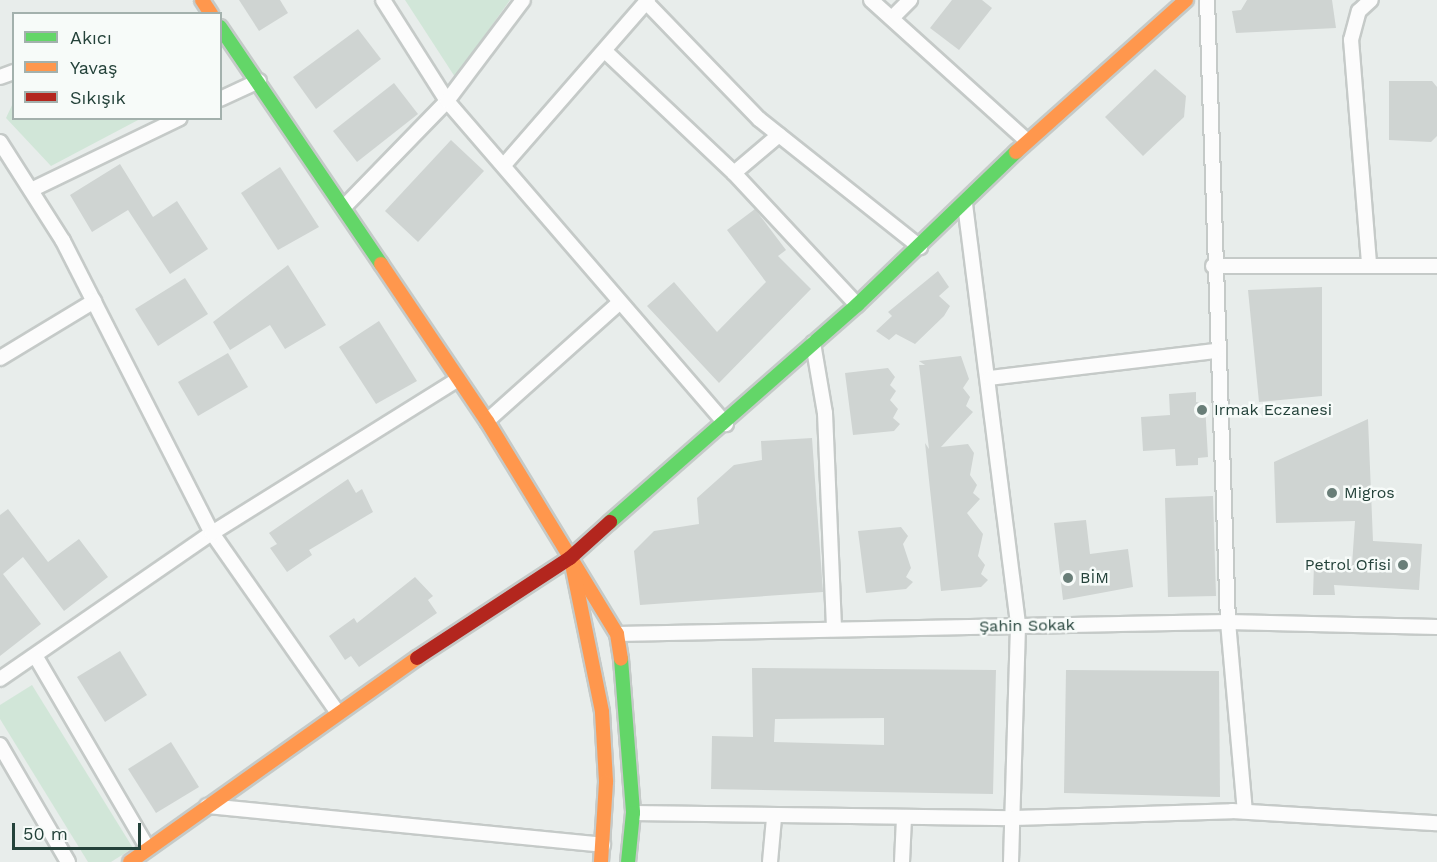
<!DOCTYPE html>
<meta charset="utf-8">
<style>
body{margin:0}
#map{position:relative;width:1437px;height:862px;overflow:hidden;background:#e8edeb;font-family:"Work Sans",sans-serif}
div>[style]{position:absolute}
.green>*{inset:0;background:#d1e6d8}
.building>*{inset:0;background:#cfd4d2}
.roads{filter:drop-shadow(2px 0 #c5cac8) drop-shadow(-2px 0 #c5cac8) drop-shadow(0 2px #c5cac8) drop-shadow(0 -2px #c5cac8)}
.street>*{height:14px;margin:-7px;padding:0 7px;transform-origin:7px;border-radius:7px;background:#fcfcfc}
.fast>*{height:14px;margin:-7px;padding:0 7px;transform-origin:7px;border-radius:7px;background:#63d668}
.slow>*{height:14px;margin:-7px;padding:0 7px;transform-origin:7px;border-radius:7px;background:#ff974d}
.jam>*{height:14px;margin:-7px;padding:0 7px;transform-origin:7px;border-radius:7px;background:#b3261e}
.dots>*{width:16px;height:16px;translate:-50% -50%;box-sizing:border-box;border:3px solid #f7fbf9;border-radius:50%}
span{translate:-50% -50%;white-space:nowrap;text-align:center;line-height:1.15;-webkit-text-stroke:5px #f7fbf9;paint-order:stroke}
.poi-label{font-size:16px;color:#24423a}
.left{translate:0 -50%;text-align:left}
.right{translate:-100% -50%;text-align:right}
.street-label{font-size:16px;color:#24423a}
.legend{position:absolute;left:12px;top:12px;width:210px;height:108px;box-sizing:border-box;background:#f7fbf9;border:2px solid #a3b1ad;margin:0;padding:8px 10px;list-style:none;font-size:18px;color:#24423a}
.legend li{display:flex;align-items:center;gap:12px;height:30px}
.legend b{width:30px;border:2px solid #a3b1ad}
.scale{position:absolute;left:12px;top:823px;width:129px;height:27px;box-sizing:border-box;border:3px solid #24423a;border-top:0;padding-left:8px;font-size:18px;line-height:21px;white-space:nowrap;color:#24423a;-webkit-text-stroke:4px #f7fbf9;paint-order:stroke}
</style>
<div id="map">
<div class="green">
<i style="clip-path:polygon(405px 0,510px 0,455px 77px)"></i>
<i style="clip-path:polygon(13px 103px,14px 118px,140px 119px,51px 166px,6px 118px)"></i>
<i style="clip-path:polygon(32px 685px,133px 848px,111px 862px,88px 862px,0 719px,0 705px)"></i>
</div>
<div class="building">
<i style="clip-path:polygon(239px 0,280px 0,288px 13px,259px 31px)"></i>
<i style="clip-path:polygon(952px 0,982px 0,992px 8px,959px 50px,930px 28px)"></i>
<i style="clip-path:polygon(1247px 0,1332px 0,1336px 28px,1236px 33px,1232px 11px,1241px 10px)"></i>
<i style="clip-path:polygon(358px 29px,381px 59px,316px 109px,293px 77px)"></i>
<i style="clip-path:polygon(1155px 69px,1186px 96px,1184px 117px,1143px 156px,1105px 117px)"></i>
<i style="clip-path:polygon(1389px 81px,1432px 81px,1437px 87px,1437px 136px,1431px 142px,1389px 140px)"></i>
<i style="clip-path:polygon(394px 83px,418px 114px,357px 162px,333px 131px)"></i>
<i style="clip-path:polygon(451px 140px,484px 171px,418px 242px,385px 211px)"></i>
<i style="clip-path:polygon(120px 164px,153px 217px,177px 201px,208px 249px,170px 274px,128px 210px,92px 232px,70px 195px)"></i>
<i style="clip-path:polygon(280px 167px,319px 227px,278px 250px,241px 193px)"></i>
<i style="clip-path:polygon(755px 209px,786px 250px,778px 256px,811px 289px,719px 383px,647px 306px,674px 282px,717px 332px,766px 282px,727px 230px)"></i>
<i style="clip-path:polygon(288px 265px,326px 325px,285px 349px,270px 325px,230px 350px,213px 322px)"></i>
<i style="clip-path:polygon(938px 271px,949px 287px,939px 296px,950px 306px,944px 316px,915px 344px,896px 334px,889px 340px,876px 331px,892px 316px,888px 312px)"></i>
<i style="clip-path:polygon(185px 278px,208px 314px,158px 346px,135px 309px)"></i>
<i style="clip-path:polygon(1322px 287px,1322px 396px,1259px 402px,1248px 290px)"></i>
<i style="clip-path:polygon(379px 321px,417px 381px,376px 404px,339px 347px)"></i>
<i style="clip-path:polygon(228px 353px,248px 387px,198px 416px,178px 382px)"></i>
<i style="clip-path:polygon(961px 356px,969px 379px,963px 388px,970px 397px,966px 406px,973px 412px,941px 447px,968px 444px,974px 453px,970px 475px,977px 485px,973px 493px,980px 499px,967px 513px,983px 534px,978px 556px,985px 565px,981px 574px,988px 580px,981px 587px,941px 591px,925px 443px,929px 449px,919px 365px,925px 365px,919px 361px)"></i>
<i style="clip-path:polygon(888px 368px,895px 377px,890px 385px,896px 391px,890px 400px,898px 409px,893px 418px,900px 424px,894px 431px,853px 435px,845px 373px)"></i>
<i style="clip-path:polygon(1196px 392px,1196px 402px,1205px 404px,1208px 457px,1198px 458px,1198px 465px,1176px 466px,1175px 449px,1143px 451px,1141px 417px,1170px 415px,1169px 394px)"></i>
<i style="clip-path:polygon(1368px 419px,1373px 541px,1422px 544px,1419px 590px,1334px 585px,1335px 595px,1313px 595px,1314px 564px,1352px 565px,1355px 521px,1276px 523px,1274px 462px)"></i>
<i style="clip-path:polygon(812px 438px,823px 592px,640px 605px,634px 551px,654px 531px,699px 524px,697px 498px,734px 465px,762px 460px,761px 441px)"></i>
<i style="clip-path:polygon(348px 479px,356px 493px,362px 489px,373px 512px,309px 550px,312px 555px,287px 572px,270px 548px,277px 544px,269px 533px)"></i>
<i style="clip-path:polygon(1213px 496px,1216px 596px,1168px 597px,1165px 498px)"></i>
<i style="clip-path:polygon(8px 509px,48px 562px,79px 539px,108px 577px,64px 611px,23px 557px,3px 574px,41px 624px,0 656px,0 515px)"></i>
<i style="clip-path:polygon(1086px 520px,1090px 554px,1128px 549px,1133px 587px,1063px 600px,1054px 523px)"></i>
<i style="clip-path:polygon(901px 527px,908px 536px,903px 544px,911px 568px,906px 577px,913px 582px,906px 589px,866px 593px,858px 531px)"></i>
<i style="clip-path:polygon(415px 577px,433px 596px,428px 600px,437px 613px,359px 667px,351px 656px,345px 660px,329px 636px,354px 618px,357px 623px)"></i>
<i style="clip-path:polygon(120px 651px,147px 695px,105px 722px,77px 677px)"></i>
<i style="clip-path:polygon(evenodd,752px 668px,996px 670px,993px 794px,711px 789px,712px 736px,753px 737px,752px 668px,884px 718px,884px 745px,774px 742px,775px 719px,884px 718px)"></i>
<i style="clip-path:polygon(1066px 670px,1219px 671px,1220px 797px,1064px 793px)"></i>
<i style="clip-path:polygon(171px 742px,199px 787px,156px 813px,128px 769px)"></i>
</div>
<div class="roads">
<div class="street">
<i style="left:383px;top:0;width:120px;rotate:57.6deg"></i>
<i style="left:447px;top:101px;width:427px;rotate:49.2deg"></i>
<i style="left:871px;top:0;width:210px;rotate:42.1deg"></i>
<i style="left:1207px;top:0;width:622px;rotate:88.07deg"></i>
<i style="left:1228px;top:622px;width:190px;rotate:84.9deg"></i>
<i style="left:646px;top:2px;width:163px;rotate:46deg"></i>
<i style="left:759px;top:119px;width:206px;rotate:38.5deg"></i>
<i style="left:894px;top:16px;width:23px;rotate:-45deg"></i>
<i style="left:606px;top:52px;width:176px;rotate:43.4deg"></i>
<i style="left:734px;top:173px;width:180px;rotate:47deg"></i>
<i style="left:0;top:77px;width:15px;rotate:-20deg"></i>
<i style="left:220px;top:99px;width:43px;rotate:-24.8deg"></i>
<i style="left:0;top:142px;width:117px;rotate:57.5deg"></i>
<i style="left:63px;top:241px;width:328px;rotate:63deg"></i>
<i style="left:212px;top:533px;width:216px;rotate:55deg"></i>
<i style="left:504px;top:165px;width:219px;rotate:-48.9deg"></i>
<i style="left:734px;top:173px;width:59px;rotate:-40.2deg"></i>
<i style="left:31px;top:190px;width:165px;rotate:-25.8deg"></i>
<i style="left:965px;top:204px;width:425px;rotate:82.8deg"></i>
<i style="left:1018px;top:626px;width:236px;rotate:91.7deg"></i>
<i style="left:344px;top:207px;width:148px;rotate:-45.8deg"></i>
<i style="left:447px;top:101px;width:126px;rotate:-53deg"></i>
<i style="left:1369px;top:263px;width:224px;rotate:-94.6deg"></i>
<i style="left:1351px;top:40px;width:30px;rotate:-75deg"></i>
<i style="left:1359px;top:11px;width:16px;rotate:-43deg"></i>
<i style="left:1213px;top:266px;width:224px"></i>
<i style="left:813px;top:343px;width:71px;rotate:80.3deg"></i>
<i style="left:825px;top:413px;width:215px;rotate:87.6deg"></i>
<i style="left:0;top:358px;width:110px;rotate:-31.2deg"></i>
<i style="left:989px;top:378px;width:229px;rotate:-6.8deg"></i>
<i style="left:487px;top:421px;width:177px;rotate:-41.8deg"></i>
<i style="left:617px;top:634px;width:611px;rotate:-1.13deg"></i>
<i style="left:1228px;top:622px;width:209px;rotate:1.4deg"></i>
<i style="left:36px;top:657px;width:222px;rotate:59.7deg"></i>
<i style="left:0;top:679px;width:257px;rotate:-34.6deg"></i>
<i style="left:212px;top:533px;width:289px;rotate:-32deg"></i>
<i style="left:0;top:745px;width:135px;rotate:59.8deg"></i>
<i style="left:207px;top:806px;width:398px;rotate:5.6deg"></i>
<i style="left:633px;top:813px;width:381px;rotate:0.8deg"></i>
<i style="left:1014px;top:818px;width:218px;rotate:-1.8deg"></i>
<i style="left:1232px;top:811px;width:205px;rotate:3.4deg"></i>
<i style="left:770px;top:862px;width:44px;rotate:-84.8deg"></i>
<i style="left:902px;top:862px;width:44px;rotate:-87.4deg"></i>
</div>
<div class="fast">
<i style="left:220px;top:27px;width:287px;rotate:55.8deg"></i>
<i style="left:610px;top:522px;width:329px;rotate:-41.3deg"></i>
<i style="left:857px;top:305px;width:221px;rotate:-43.9deg"></i>
<i style="left:621px;top:659px;width:154px;rotate:85.5deg"></i>
<i style="left:633px;top:813px;width:49px;rotate:95.8deg"></i>
</div>
<div class="slow">
<i style="left:202px;top:0;width:17px;rotate:57deg"></i>
<i style="left:1016px;top:152px;width:228px;rotate:-41.8deg"></i>
<i style="left:381px;top:264px;width:189px;rotate:56deg"></i>
<i style="left:487px;top:421px;width:250px;rotate:58.6deg"></i>
<i style="left:617px;top:634px;width:25px;rotate:81deg"></i>
<i style="left:572px;top:564px;width:151px;rotate:78.5deg"></i>
<i style="left:602px;top:712px;width:70px;rotate:86.7deg"></i>
<i style="left:606px;top:782px;width:80px;rotate:93.6deg"></i>
<i style="left:130px;top:862px;width:352px;rotate:-35.4deg"></i>
</div>
<div class="jam">
<i style="left:417px;top:658px;width:183px;rotate:-33.2deg"></i>
<i style="left:570px;top:558px;width:54px;rotate:-42deg"></i>
</div>
</div>
<div class="dots">
<i style="left:1202px;top:410px;background:#697e78"></i>
<i style="left:1332px;top:493px;background:#697e78"></i>
<i style="left:1403px;top:565px;background:#697e78"></i>
<i style="left:1068px;top:578px;background:#697e78"></i>
</div>
<div class="poi-label">
<span class="left" style="left:1214px;top:410px">Irmak Eczanesi</span>
<span class="left" style="left:1344px;top:493px">Migros</span>
<span class="right" style="left:1391px;top:565px">Petrol Ofisi</span>
<span class="left" style="left:1080px;top:578px">BİM</span>
</div>
<div class="street-label">
<span style="left:1027px;top:626px;rotate:-1deg">Şahin Sokak</span>
</div>
<ul class="legend">
<li><b style="height:8px;background:#63d668"></b>Akıcı</li>
<li><b style="height:8px;background:#ff974d"></b>Yavaş</li>
<li><b style="height:8px;background:#b3261e"></b>Sıkışık</li>
</ul>
<div class="scale">50 m</div>
</div>
